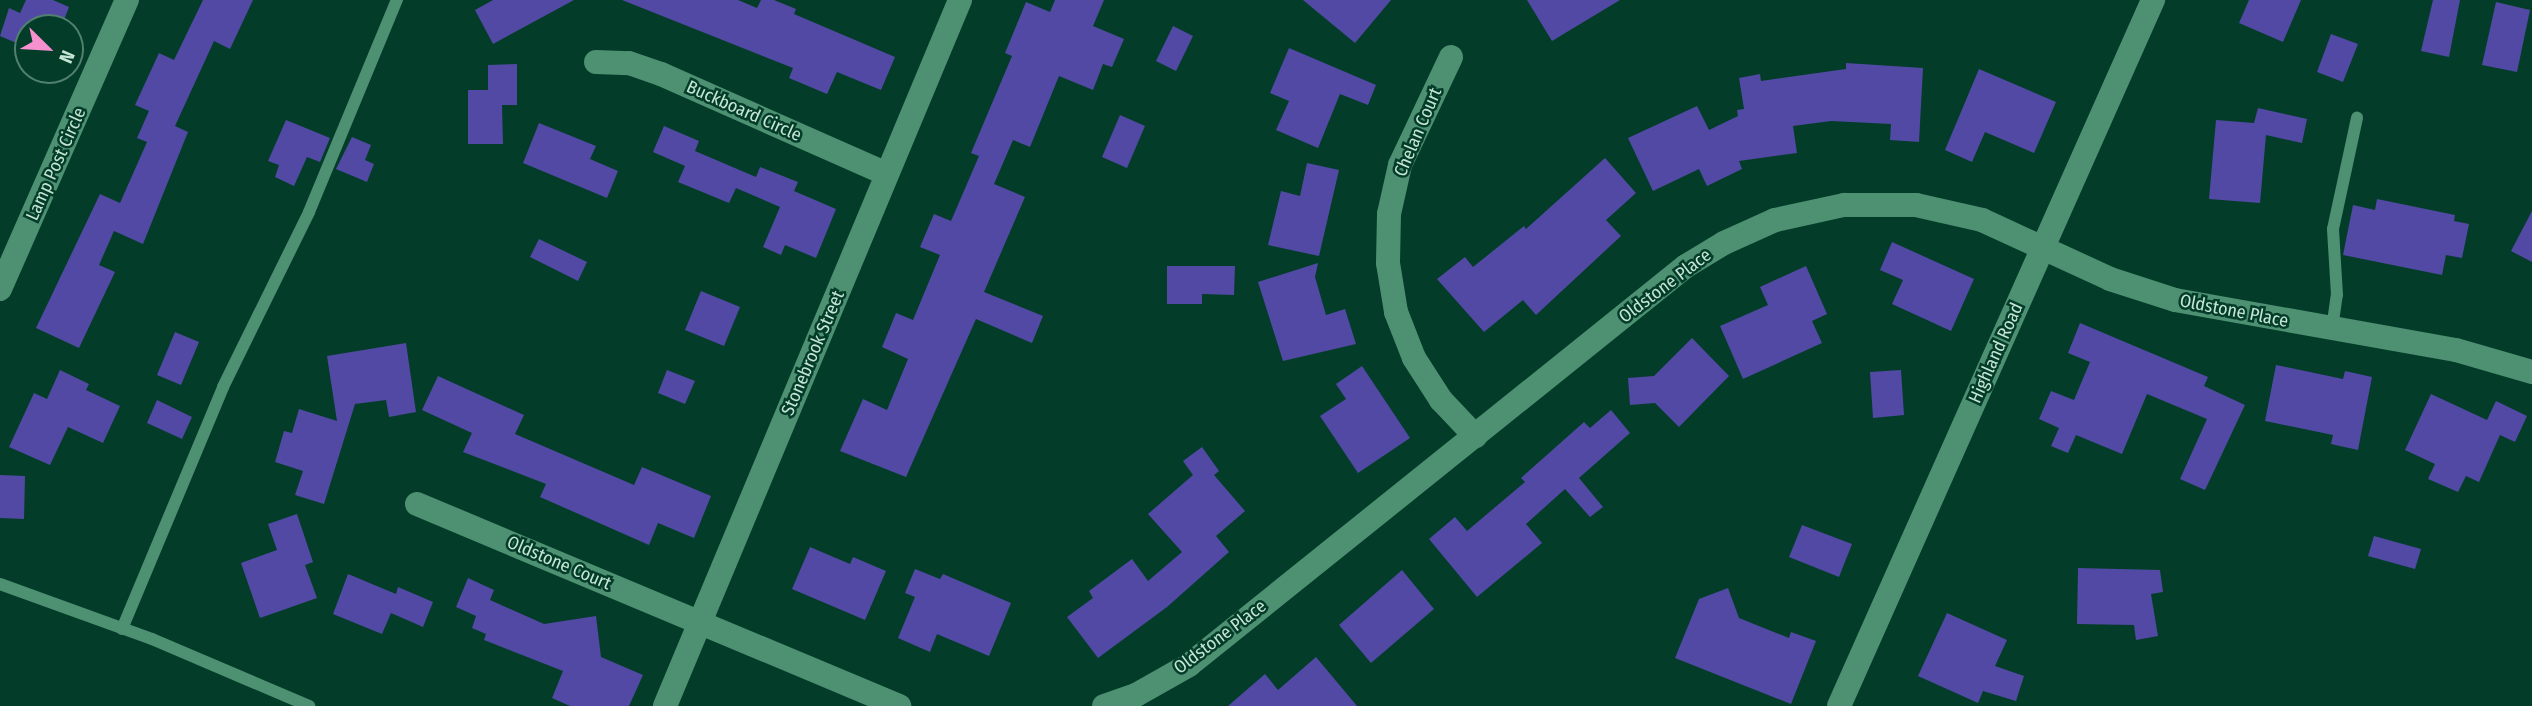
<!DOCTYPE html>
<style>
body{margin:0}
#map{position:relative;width:2532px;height:706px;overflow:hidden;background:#033d29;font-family:"Fira Sans Condensed",sans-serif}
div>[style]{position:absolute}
.building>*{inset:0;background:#5149a3}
.lane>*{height:12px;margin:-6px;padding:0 6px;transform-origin:6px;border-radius:6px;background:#4d9072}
.street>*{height:24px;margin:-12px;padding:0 12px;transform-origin:12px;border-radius:12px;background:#4d9072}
span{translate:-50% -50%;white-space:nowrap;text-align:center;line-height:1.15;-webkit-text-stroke:5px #033d29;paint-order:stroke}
.street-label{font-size:18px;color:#c5e6d5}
.north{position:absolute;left:14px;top:14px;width:70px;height:70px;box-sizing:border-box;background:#033d29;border:2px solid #51816e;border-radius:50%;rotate:114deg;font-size:19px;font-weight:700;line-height:28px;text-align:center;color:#c5e6d5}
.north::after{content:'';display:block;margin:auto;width:24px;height:32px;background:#f690cf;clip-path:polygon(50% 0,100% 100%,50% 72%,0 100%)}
</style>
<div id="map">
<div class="building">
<i style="clip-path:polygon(26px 0,53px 0,69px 7px,61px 28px,28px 28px,28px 48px,0 36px,9px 8px,20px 13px)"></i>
<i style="clip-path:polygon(203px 0,253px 0,230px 49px,214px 41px,175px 126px,188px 132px,143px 244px,114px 231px,99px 265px,115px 272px,79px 348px,36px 328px,100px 194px,120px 203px,147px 142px,137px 138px,149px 111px,135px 105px,159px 53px,174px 60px)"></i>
<i style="clip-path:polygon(493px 0,574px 0,493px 44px,475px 10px)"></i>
<i style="clip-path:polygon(622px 0,738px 0,757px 8px,761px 0,774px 0,796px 9px,794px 14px,895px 57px,881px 90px,837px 72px,827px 94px,789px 78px,793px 68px)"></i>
<i style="clip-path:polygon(1055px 0,1104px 0,1093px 26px,1124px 39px,1112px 67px,1103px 64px,1093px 90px,1059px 76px,1030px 147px,1013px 140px,994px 184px,1025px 197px,984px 292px,1043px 316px,1032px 343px,976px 319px,906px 477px,840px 451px,863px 399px,887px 410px,908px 359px,882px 347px,896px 313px,913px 320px,940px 255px,920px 247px,934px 214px,951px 221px,979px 156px,971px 153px,1012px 56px,1005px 53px,1026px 2px,1050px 12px)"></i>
<i style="clip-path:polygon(1303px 0,1391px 0,1355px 43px)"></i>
<i style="clip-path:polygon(1527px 0,1620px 0,1552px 41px)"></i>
<i style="clip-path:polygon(2249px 0,2301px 0,2283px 42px,2239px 23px)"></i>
<i style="clip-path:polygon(2433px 0,2460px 0,2449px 57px,2421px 51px)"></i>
<i style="clip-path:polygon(2496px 2px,2530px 10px,2517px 72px,2482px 65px)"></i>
<i style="clip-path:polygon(1173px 26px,1193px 36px,1176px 71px,1156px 61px)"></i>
<i style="clip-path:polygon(2331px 34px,2358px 44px,2343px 82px,2317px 72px)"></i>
<i style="clip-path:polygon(1289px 48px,1376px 85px,1368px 105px,1340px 94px,1318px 148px,1276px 130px,1289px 101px,1270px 93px)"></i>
<i style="clip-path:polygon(1846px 63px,1923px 68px,1919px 142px,1890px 140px,1891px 124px,1831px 121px,1793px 126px,1797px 153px,1739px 161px,1742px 169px,1707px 186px,1699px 169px,1653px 191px,1628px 138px,1697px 106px,1709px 130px,1738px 116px,1737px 110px,1744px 109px,1739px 78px,1760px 74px,1761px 81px,1846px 69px)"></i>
<i style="clip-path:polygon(517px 64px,517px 105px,502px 105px,503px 144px,468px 144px,468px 90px,488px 90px,488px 65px)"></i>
<i style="clip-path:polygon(1979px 69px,2056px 102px,2034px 153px,1985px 132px,1972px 162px,1945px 150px)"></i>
<i style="clip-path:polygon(2258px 108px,2307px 119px,2302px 143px,2266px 135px,2260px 203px,2209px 199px,2216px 120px,2254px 123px)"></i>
<i style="clip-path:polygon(1120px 115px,1145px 126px,1127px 168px,1102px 157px)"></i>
<i style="clip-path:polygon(286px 120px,330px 138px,320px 162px,307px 157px,294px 186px,275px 177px,279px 165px,268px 161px)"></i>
<i style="clip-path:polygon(539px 123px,596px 146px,590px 159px,618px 171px,607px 198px,523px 163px)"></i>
<i style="clip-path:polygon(664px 126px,699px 141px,695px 151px,756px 177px,760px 167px,798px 182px,794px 191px,836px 209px,816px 258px,785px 245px,781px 255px,763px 247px,780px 207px,736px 188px,729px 203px,678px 182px,685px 166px,653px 152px)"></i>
<i style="clip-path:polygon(352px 137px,371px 145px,365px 160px,374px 164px,367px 182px,336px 169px)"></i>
<i style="clip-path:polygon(1605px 158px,1636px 193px,1606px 220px,1621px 236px,1536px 315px,1523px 300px,1484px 332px,1437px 279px,1465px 257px,1473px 267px,1524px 226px,1526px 229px)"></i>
<i style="clip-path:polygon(1307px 163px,1339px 170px,1319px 256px,1268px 245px,1281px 191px,1300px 196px)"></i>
<i style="clip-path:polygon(2377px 199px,2455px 215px,2454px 221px,2469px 224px,2462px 258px,2446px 255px,2442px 275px,2343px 255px,2353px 205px,2375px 210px)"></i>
<i style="clip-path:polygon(2532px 211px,2532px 262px,2511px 251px)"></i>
<i style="clip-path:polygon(539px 239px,587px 262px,578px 281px,530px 257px)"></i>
<i style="clip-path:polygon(1892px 242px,1974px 279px,1951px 331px,1892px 304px,1903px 280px,1880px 270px)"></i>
<i style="clip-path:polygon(1318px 263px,1315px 277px,1326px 315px,1345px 309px,1356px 344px,1283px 361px,1258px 282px)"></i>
<i style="clip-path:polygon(1167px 266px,1235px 266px,1234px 295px,1202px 294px,1202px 304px,1167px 304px)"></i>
<i style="clip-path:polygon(1806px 266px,1827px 314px,1812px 321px,1822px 343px,1743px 379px,1720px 326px,1768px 305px,1760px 287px)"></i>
<i style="clip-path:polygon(701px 291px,740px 307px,724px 346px,685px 330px)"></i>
<i style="clip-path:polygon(2080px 323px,2208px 377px,2204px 386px,2245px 405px,2205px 490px,2180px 479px,2207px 419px,2147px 394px,2122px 454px,2076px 435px,2068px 453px,2051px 446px,2059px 428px,2039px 419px,2051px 391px,2074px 400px,2090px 362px,2068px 353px)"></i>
<i style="clip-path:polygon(175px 332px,199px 342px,181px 385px,157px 375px)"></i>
<i style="clip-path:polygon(1692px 338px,1729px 376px,1679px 427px,1655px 403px,1630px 405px,1628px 378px,1654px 376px)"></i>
<i style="clip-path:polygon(406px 343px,416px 412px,389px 417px,386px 400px,355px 404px,324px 504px,295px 495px,303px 471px,275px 462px,284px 431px,292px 433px,299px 409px,337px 421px,327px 356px)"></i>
<i style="clip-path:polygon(2276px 365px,2343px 379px,2345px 371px,2372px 377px,2358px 450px,2331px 444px,2333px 435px,2265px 421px)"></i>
<i style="clip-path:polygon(1362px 366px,1410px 438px,1358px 473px,1320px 416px,1346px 399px,1336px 384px)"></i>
<i style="clip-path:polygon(60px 370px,89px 384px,86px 390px,120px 406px,103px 443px,68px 427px,50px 465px,9px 447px,34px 393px,47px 399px)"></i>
<i style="clip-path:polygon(667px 370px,695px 381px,685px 404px,658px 393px)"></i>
<i style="clip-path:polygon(1901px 370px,1904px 415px,1873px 418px,1870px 372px)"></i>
<i style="clip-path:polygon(438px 376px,524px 415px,515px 434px,634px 485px,642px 467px,711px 496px,694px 538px,658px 523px,649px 545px,540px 497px,546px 484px,463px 452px,472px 433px,422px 410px)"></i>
<i style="clip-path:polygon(2431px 394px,2487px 420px,2496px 401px,2527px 416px,2515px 442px,2500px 435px,2479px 482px,2466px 476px,2458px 492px,2428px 479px,2435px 464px,2405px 450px)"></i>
<i style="clip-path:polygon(157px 400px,192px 417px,182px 439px,147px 423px)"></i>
<i style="clip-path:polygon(1611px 410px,1630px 433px,1579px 478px,1603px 507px,1590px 517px,1565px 489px,1526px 524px,1542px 543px,1477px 597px,1429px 539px,1455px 517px,1467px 531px,1525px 482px,1521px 478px,1584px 422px,1590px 428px)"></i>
<i style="clip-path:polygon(1202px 447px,1219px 471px,1214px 475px,1245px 511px,1216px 536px,1229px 552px,1167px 607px,1098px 658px,1067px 617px,1093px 598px,1089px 591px,1132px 559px,1148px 581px,1182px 552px,1148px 514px,1193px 475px,1183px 461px)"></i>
<i style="clip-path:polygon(0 475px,25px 476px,24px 519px,0 518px)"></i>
<i style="clip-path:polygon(297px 514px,313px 562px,305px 565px,317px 598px,260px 618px,241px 563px,277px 550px,268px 524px)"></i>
<i style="clip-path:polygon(1802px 525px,1852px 544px,1839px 577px,1789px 557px)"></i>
<i style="clip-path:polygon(2374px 536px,2421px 549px,2415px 569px,2368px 556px)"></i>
<i style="clip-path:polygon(810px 547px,850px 564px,853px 557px,886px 571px,865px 620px,792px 589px)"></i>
<i style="clip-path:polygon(2078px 568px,2160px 570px,2163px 592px,2151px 594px,2158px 636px,2136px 640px,2134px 625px,2077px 624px)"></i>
<i style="clip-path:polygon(915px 569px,940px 579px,943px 574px,1011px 603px,989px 656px,937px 634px,930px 652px,898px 638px,915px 597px,905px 593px)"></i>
<i style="clip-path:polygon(1402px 570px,1434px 609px,1371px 663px,1339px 625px)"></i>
<i style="clip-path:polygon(348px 574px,396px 594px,398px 587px,433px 602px,423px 627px,391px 613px,382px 634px,333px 614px)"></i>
<i style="clip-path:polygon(468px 578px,494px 590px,490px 600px,544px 624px,596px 616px,601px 657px,643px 675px,629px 706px,570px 706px,552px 698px,563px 671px,484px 640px,486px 634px,472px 628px,476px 616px,456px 607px)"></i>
<i style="clip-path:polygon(1728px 588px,1739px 618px,1789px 638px,1791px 632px,1816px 641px,1791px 704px,1675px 658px,1699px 599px)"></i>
<i style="clip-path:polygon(1947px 613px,2007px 640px,1995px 666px,2024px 676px,2016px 701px,1983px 691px,1978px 703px,1918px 676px)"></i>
<i style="clip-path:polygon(1316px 657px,1357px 706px,1228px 706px,1265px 674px,1278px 690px)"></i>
</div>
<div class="lane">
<i style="left:2332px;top:329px;width:34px;rotate:-82deg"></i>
<i style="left:2337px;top:295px;width:66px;rotate:-93.5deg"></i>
<i style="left:2333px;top:229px;width:114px;rotate:-77.8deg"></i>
<i style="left:0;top:584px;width:162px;rotate:19.9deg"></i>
<i style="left:152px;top:639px;width:171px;rotate:23.1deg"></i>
<i style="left:122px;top:629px;width:262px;rotate:-67.3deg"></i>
<i style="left:223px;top:387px;width:195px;rotate:-63.8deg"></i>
<i style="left:309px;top:212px;width:230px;rotate:-67.5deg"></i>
</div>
<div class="street">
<i style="left:1451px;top:57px;width:119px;rotate:115.3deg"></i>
<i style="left:1400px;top:165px;width:50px;rotate:102.7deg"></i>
<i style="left:1389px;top:214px;width:49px;rotate:91.2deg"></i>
<i style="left:1388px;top:263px;width:50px;rotate:80.7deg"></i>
<i style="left:1396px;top:312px;width:49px;rotate:68.6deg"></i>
<i style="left:1414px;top:358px;width:50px;rotate:57.3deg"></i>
<i style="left:1441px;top:400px;width:50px;rotate:46.6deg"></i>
<i style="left:596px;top:62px;width:33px;rotate:2deg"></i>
<i style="left:629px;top:63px;width:34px;rotate:19deg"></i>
<i style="left:661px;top:74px;width:247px;rotate:23.9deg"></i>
<i style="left:0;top:289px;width:316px;rotate:-66.3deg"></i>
<i style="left:417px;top:504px;width:523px;rotate:22.74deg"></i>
<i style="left:665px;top:706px;width:765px;rotate:-67.32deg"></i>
<i style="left:1104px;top:706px;width:34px;rotate:-19deg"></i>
<i style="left:1136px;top:695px;width:61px;rotate:-29.5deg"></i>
<i style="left:1189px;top:665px;width:637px;rotate:-38.76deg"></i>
<i style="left:1686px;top:266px;width:44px;rotate:-31.2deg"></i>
<i style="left:1724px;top:243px;width:56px;rotate:-24.3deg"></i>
<i style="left:1775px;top:220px;width:71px;rotate:-12.3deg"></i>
<i style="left:1844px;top:205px;width:72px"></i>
<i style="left:1916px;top:205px;width:68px;rotate:12.8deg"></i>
<i style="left:1982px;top:220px;width:141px;rotate:24.7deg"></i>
<i style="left:2110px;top:279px;width:68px;rotate:17.9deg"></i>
<i style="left:2175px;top:300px;width:285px;rotate:10.1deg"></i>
<i style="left:2456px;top:350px;width:79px;rotate:16.1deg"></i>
<i style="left:1839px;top:706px;width:773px;rotate:-66.02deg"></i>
</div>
<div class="street-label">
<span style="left:744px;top:111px;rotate:24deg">Buckboard Circle</span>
<span style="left:1418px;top:132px;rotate:-67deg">Chelan Court</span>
<span style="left:56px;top:164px;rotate:-66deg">Lamp Post Circle</span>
<span style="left:1665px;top:286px;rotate:-37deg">Oldstone Place</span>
<span style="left:2234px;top:311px;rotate:11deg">Oldstone Place</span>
<span style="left:813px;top:353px;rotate:-67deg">Stonebrook Street</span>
<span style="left:1996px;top:353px;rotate:-66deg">Highland Road</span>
<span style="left:559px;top:563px;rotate:23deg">Oldstone Court</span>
<span style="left:1220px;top:637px;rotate:-37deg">Oldstone Place</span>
</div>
<div class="north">N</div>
</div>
